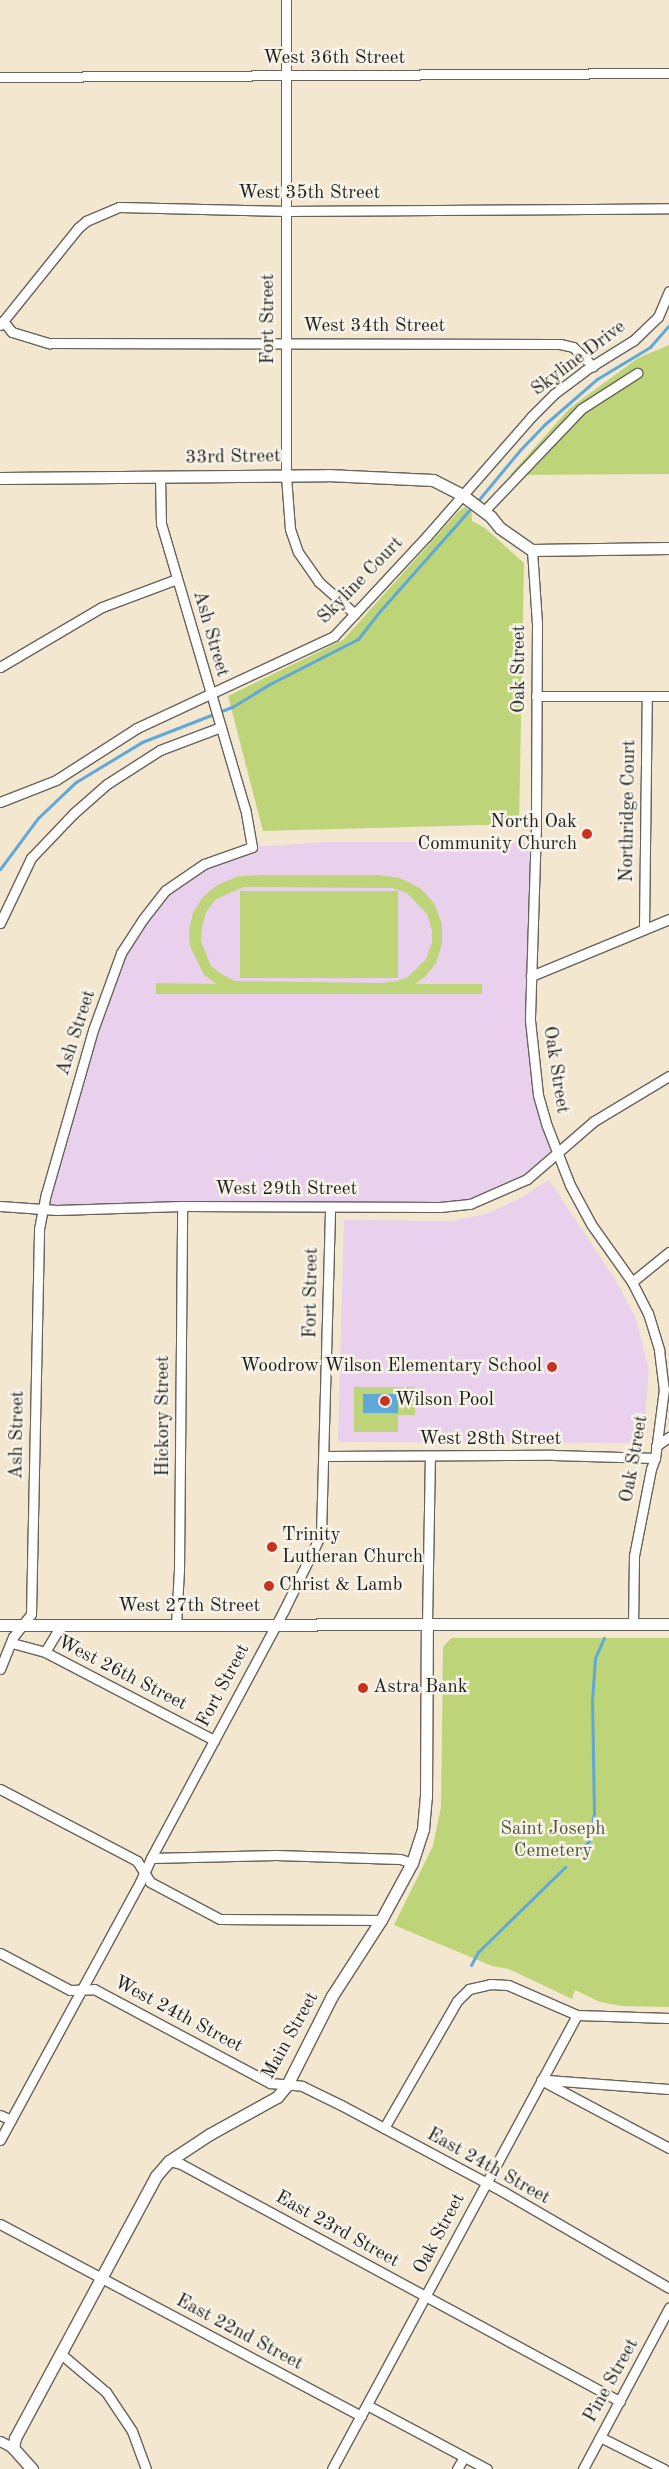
<!DOCTYPE html>
<style>
body{margin:0}
#map{position:relative;width:669px;height:2469px;overflow:hidden;background:#f3e7d0;font-family:"Old Standard TT",serif}
div>[style]{position:absolute}
.built>*{inset:0;background:#e9d1ed}
.green>*{inset:0;background:#bed478}
.water>*{inset:0;background:#60a8d7}
.stream>*{height:3px;margin:-1.5px;padding:0 1.5px;transform-origin:1.5px;border-radius:1.5px;background:#60a8d7}
.roads{filter:drop-shadow(1px 0 #67635b) drop-shadow(-1px 0 #67635b) drop-shadow(0 1px #67635b) drop-shadow(0 -1px #67635b)}
.street>*{height:9px;margin:-4.5px;padding:0 4.5px;transform-origin:4.5px;border-radius:4.5px;background:#fff}
.secondary>*{height:11px;margin:-5.5px;padding:0 5.5px;transform-origin:5.5px;border-radius:5.5px;background:#fff}
.dots>*{width:14px;height:14px;translate:-50% -50%;box-sizing:border-box;border:2px solid #f7f3e8;border-radius:50%}
span{translate:-50% -50%;white-space:nowrap;text-align:center;line-height:1.15;-webkit-text-stroke:5px #f7f3e8;paint-order:stroke}
.street-label{font-size:19px;color:#1c1c1c}
.poi-label{font-size:19px;color:#1c1c1c}
.right{translate:-100% -50%;text-align:right}
.left{translate:0 -50%;text-align:left}
.park-label{font-size:19px;color:#4d5338}
</style>
<div id="map">
<div class="built">
<i style="clip-path:polygon(328px 842px,536px 842px,530px 1020px,536px 1072px,557px 1153px,527px 1179px,470px 1204px,43px 1210px,121px 953px,143px 919px,185px 876px,252px 847px)"></i>
<i style="clip-path:polygon(549px 1180px,618px 1284px,636px 1319px,649px 1370px,643px 1443px,338px 1442px,344px 1220px,452px 1221px,486px 1214px,520px 1198px)"></i>
</div>
<div class="green">
<i style="clip-path:polygon(669px 345px,669px 474px,510px 475px,570px 408px,638px 358px)"></i>
<i style="clip-path:polygon(465px 507px,472px 513px,472px 521px,485px 528px,524px 563px,519px 824px,263px 831px,228px 696px,343px 640px,459px 511px)"></i>
<i style="clip-path:polygon(evenodd,262px 875px,378px 875px,400px 878px,420px 888px,434px 903px,442px 924px,442px 944px,436px 963px,425px 977px,415px 984px,482px 984px,482px 994px,156px 994px,156px 983px,217px 984px,204px 975px,190px 946px,189px 929px,193px 913px,202px 898px,217px 885px,239px 876px,262px 875px,244px 887px,392px 888px,407px 893px,427px 914px,432px 931px,432px 942px,426px 959px,408px 977px,397px 981px,381px 983px,235px 981px,221px 974px,211px 966px,201px 941px,202px 927px,206px 912px,216px 899px,244px 887px)"></i>
<i style="clip-path:polygon(240px 891px,398px 891px,398px 978px,240px 978px)"></i>
<i style="clip-path:polygon(354px 1387px,415px 1387px,415px 1415px,398px 1415px,398px 1432px,354px 1432px)"></i>
<i style="clip-path:polygon(451px 1638px,669px 1638px,669px 2007px,621px 2006px,600px 2002px,575px 1990px,572px 1999px,509px 1969px,492px 1966px,394px 1925px,433px 1846px,441px 1807px,443px 1647px)"></i>
</div>
<div class="water">
<i style="clip-path:polygon(363px 1394px,398px 1394px,398px 1413px,363px 1413px)"></i>
</div>
<div class="stream">
<i style="left:476px;top:503px;width:69px;rotate:-50.3deg"></i>
<i style="left:520px;top:450px;width:35px;rotate:-46deg"></i>
<i style="left:544px;top:425px;width:70px;rotate:-41deg"></i>
<i style="left:597px;top:379px;width:62px;rotate:-31.1deg"></i>
<i style="left:650px;top:347px;width:29px;rotate:-49deg"></i>
<i style="left:0;top:869px;width:64px;rotate:-53.3deg"></i>
<i style="left:38px;top:818px;width:52px;rotate:-43.5deg"></i>
<i style="left:76px;top:782px;width:77px;rotate:-31.2deg"></i>
<i style="left:142px;top:742px;width:97px;rotate:-21.3deg"></i>
<i style="left:232px;top:707px;width:42px;rotate:-31.4deg"></i>
<i style="left:268px;top:685px;width:101px;rotate:-27.1deg"></i>
<i style="left:358px;top:639px;width:36px;rotate:-52deg"></i>
<i style="left:380px;top:611px;width:139px;rotate:-48.5deg"></i>
<i style="left:576px;top:1855px;width:19px;rotate:-47deg"></i>
<i style="left:589px;top:1841px;width:27px;rotate:-80deg"></i>
<i style="left:594px;top:1814px;width:113px;rotate:-91deg"></i>
<i style="left:592px;top:1701px;width:43px;rotate:-86deg"></i>
<i style="left:595px;top:1658px;width:22px;rotate:-66deg"></i>
<i style="left:471px;top:1965px;width:15px;rotate:-62deg"></i>
<i style="left:478px;top:1952px;width:122px;rotate:-44.3deg"></i>
</div>
<div class="roads">
<div class="street">
<i style="left:286px;top:0;width:476px;rotate:90deg"></i>
<i style="left:286px;top:476px;width:53px;rotate:85.7deg"></i>
<i style="left:290px;top:529px;width:24px;rotate:71deg"></i>
<i style="left:298px;top:552px;width:37px;rotate:55deg"></i>
<i style="left:319px;top:582px;width:48px;rotate:41.6deg"></i>
<i style="left:0;top:77px;width:669px;rotate:-0.34deg"></i>
<i style="left:3px;top:321px;width:14px;rotate:51deg"></i>
<i style="left:12px;top:332px;width:39px;rotate:17deg"></i>
<i style="left:49px;top:343px;width:511px;rotate:0.11deg"></i>
<i style="left:560px;top:344px;width:13px;rotate:13deg"></i>
<i style="left:573px;top:347px;width:28px;rotate:44deg"></i>
<i style="left:0;top:325px;width:124px;rotate:-51.2deg"></i>
<i style="left:78px;top:228px;width:11px;rotate:-41deg"></i>
<i style="left:86px;top:221px;width:36px;rotate:-23deg"></i>
<i style="left:119px;top:207px;width:167px;rotate:1.4deg"></i>
<i style="left:286px;top:211px;width:383px;rotate:-0.4deg"></i>
<i style="left:484px;top:511px;width:141px;rotate:-46.4deg"></i>
<i style="left:581px;top:409px;width:67px;rotate:-32.7deg"></i>
<i style="left:532px;top:550px;width:73px;rotate:86.1deg"></i>
<i style="left:537px;top:623px;width:203px;rotate:90.3deg"></i>
<i style="left:536px;top:826px;width:194px;rotate:91.8deg"></i>
<i style="left:530px;top:1020px;width:75px;rotate:83.9deg"></i>
<i style="left:538px;top:1095px;width:32px;rotate:74deg"></i>
<i style="left:547px;top:1126px;width:63px;rotate:68.7deg"></i>
<i style="left:570px;top:1185px;width:44px;rotate:61.7deg"></i>
<i style="left:591px;top:1224px;width:71px;rotate:54.7deg"></i>
<i style="left:632px;top:1282px;width:35px;rotate:63deg"></i>
<i style="left:648px;top:1313px;width:39px;rotate:73deg"></i>
<i style="left:659px;top:1350px;width:39px;rotate:83deg"></i>
<i style="left:664px;top:1389px;width:70px;rotate:97.4deg"></i>
<i style="left:655px;top:1458px;width:12px;rotate:110deg"></i>
<i style="left:651px;top:1469px;width:89px;rotate:101.1deg"></i>
<i style="left:634px;top:1556px;width:68px;rotate:90.8deg"></i>
<i style="left:0;top:667px;width:118px;rotate:-30.5deg"></i>
<i style="left:102px;top:607px;width:80px;rotate:-20.5deg"></i>
<i style="left:536px;top:696px;width:133px"></i>
<i style="left:0;top:802px;width:60px;rotate:-21.4deg"></i>
<i style="left:56px;top:780px;width:96px;rotate:-32.7deg"></i>
<i style="left:137px;top:728px;width:217px;rotate:-25deg"></i>
<i style="left:334px;top:636px;width:135px;rotate:-47.1deg"></i>
<i style="left:426px;top:537px;width:159px;rotate:-48.8deg"></i>
<i style="left:531px;top:417px;width:33px;rotate:-45deg"></i>
<i style="left:554px;top:394px;width:38px;rotate:-37deg"></i>
<i style="left:584px;top:371px;width:59px;rotate:-31.8deg"></i>
<i style="left:634px;top:340px;width:33px;rotate:-44deg"></i>
<i style="left:658px;top:317px;width:28px;rotate:-67deg"></i>
<i style="left:0;top:923px;width:72px;rotate:-64.5deg"></i>
<i style="left:31px;top:858px;width:62px;rotate:-46.3deg"></i>
<i style="left:74px;top:813px;width:44px;rotate:-41.3deg"></i>
<i style="left:107px;top:784px;width:63px;rotate:-32.7deg"></i>
<i style="left:160px;top:750px;width:65px;rotate:-20.7deg"></i>
<i style="left:644px;top:928px;width:232px;rotate:-89.3deg"></i>
<i style="left:531px;top:976px;width:149px;rotate:-22.4deg"></i>
<i style="left:0;top:1206px;width:57px;rotate:4deg"></i>
<i style="left:57px;top:1210px;width:125px;rotate:-1.8deg"></i>
<i style="left:182px;top:1206px;width:258px;rotate:0.2deg"></i>
<i style="left:440px;top:1207px;width:30px;rotate:-6deg"></i>
<i style="left:470px;top:1204px;width:62px;rotate:-23.7deg"></i>
<i style="left:527px;top:1179px;width:89px;rotate:-40.9deg"></i>
<i style="left:594px;top:1121px;width:87px;rotate:-31deg"></i>
<i style="left:632px;top:1282px;width:48px;rotate:-39deg"></i>
<i style="left:656px;top:1446px;width:16px;rotate:-35deg"></i>
<i style="left:325px;top:1456px;width:228px;rotate:-0.3deg"></i>
<i style="left:553px;top:1455px;width:102px;rotate:1.7deg"></i>
<i style="left:427px;top:1624px;width:167px;rotate:-89deg"></i>
<i style="left:176px;top:1625px;width:55px;rotate:-86.9deg"></i>
<i style="left:179px;top:1570px;width:364px;rotate:-89.5deg"></i>
<i style="left:12px;top:1643px;width:34px;rotate:15deg"></i>
<i style="left:45px;top:1652px;width:191px;rotate:27.5deg"></i>
<i style="left:45px;top:1652px;width:31px;rotate:-59deg"></i>
<i style="left:0;top:1669px;width:35px;rotate:-68deg"></i>
<i style="left:13px;top:1637px;width:29px;rotate:-52deg"></i>
<i style="left:31px;top:1614px;width:385px;rotate:-88.8deg"></i>
<i style="left:39px;top:1229px;width:36px;rotate:-79deg"></i>
<i style="left:46px;top:1194px;width:171px;rotate:-74deg"></i>
<i style="left:93px;top:1030px;width:82px;rotate:-70deg"></i>
<i style="left:121px;top:953px;width:40px;rotate:-57.1deg"></i>
<i style="left:143px;top:919px;width:37px;rotate:-52deg"></i>
<i style="left:166px;top:890px;width:46px;rotate:-34.4deg"></i>
<i style="left:204px;top:864px;width:51px;rotate:-19.5deg"></i>
<i style="left:252px;top:847px;width:39px;rotate:-100deg"></i>
<i style="left:245px;top:809px;width:297px;rotate:-106.4deg"></i>
<i style="left:161px;top:524px;width:47px;rotate:-91.2deg"></i>
<i style="left:0;top:1789px;width:155px;rotate:27.7deg"></i>
<i style="left:137px;top:1861px;width:25px;rotate:58deg"></i>
<i style="left:150px;top:1882px;width:79px;rotate:27.9deg"></i>
<i style="left:220px;top:1919px;width:161px;rotate:0.4deg"></i>
<i style="left:151px;top:1858px;width:125px;rotate:-1.4deg"></i>
<i style="left:276px;top:1855px;width:124px;rotate:1.8deg"></i>
<i style="left:400px;top:1859px;width:13px;rotate:18deg"></i>
<i style="left:0;top:1953px;width:79px;rotate:27.9deg"></i>
<i style="left:70px;top:1990px;width:24px;rotate:-2deg"></i>
<i style="left:94px;top:1989px;width:200px;rotate:28.1deg"></i>
<i style="left:270px;top:2083px;width:32px;rotate:5deg"></i>
<i style="left:302px;top:2086px;width:43px;rotate:26deg"></i>
<i style="left:341px;top:2105px;width:183px;rotate:28.1deg"></i>
<i style="left:502px;top:2191px;width:193px;rotate:30.1deg"></i>
<i style="left:541px;top:2080px;width:145px;rotate:28deg"></i>
<i style="left:547px;top:2080px;width:122px;rotate:4.2deg"></i>
<i style="left:0;top:2115px;width:12px;rotate:24deg"></i>
<i style="left:384px;top:2128px;width:146px;rotate:-60.1deg"></i>
<i style="left:457px;top:2001px;width:17px;rotate:-45deg"></i>
<i style="left:469px;top:1989px;width:22px;rotate:-13deg"></i>
<i style="left:490px;top:1984px;width:18px;rotate:3deg"></i>
<i style="left:508px;top:1985px;width:75px;rotate:23.5deg"></i>
<i style="left:577px;top:2015px;width:92px;rotate:1.9deg"></i>
<i style="left:0;top:2140px;width:294px;rotate:-61.5deg"></i>
<i style="left:140px;top:1882px;width:26px;rotate:-65deg"></i>
<i style="left:151px;top:1858px;width:281px;rotate:-61.8deg"></i>
<i style="left:284px;top:1610px;width:85px;rotate:-64deg"></i>
<i style="left:321px;top:1534px;width:327px;rotate:-88.4deg"></i>
<i style="left:169px;top:2161px;width:12px;rotate:14deg"></i>
<i style="left:181px;top:2164px;width:499px;rotate:28.4deg"></i>
<i style="left:0;top:2224px;width:409px;rotate:28deg"></i>
<i style="left:61px;top:2354px;width:59px;rotate:40.2deg"></i>
<i style="left:106px;top:2392px;width:47px;rotate:56.3deg"></i>
<i style="left:132px;top:2431px;width:40px;rotate:69.8deg"></i>
<i style="left:367px;top:2405px;width:136px;rotate:28.1deg"></i>
<i style="left:600px;top:2437px;width:72px;rotate:26.6deg"></i>
<i style="left:0;top:2441px;width:15px;rotate:28deg"></i>
<i style="left:332px;top:2469px;width:516px;rotate:-61.65deg"></i>
<i style="left:457px;top:2469px;width:14px;rotate:-60deg"></i>
<i style="left:583px;top:2469px;width:183px;rotate:-61.9deg"></i>
</div>
<div class="secondary">
<i style="left:0;top:478px;width:327px;rotate:-0.5deg"></i>
<i style="left:327px;top:475px;width:106px;rotate:2.7deg"></i>
<i style="left:433px;top:480px;width:33px;rotate:27deg"></i>
<i style="left:462px;top:495px;width:36px;rotate:37deg"></i>
<i style="left:491px;top:517px;width:14px;rotate:51deg"></i>
<i style="left:500px;top:528px;width:39px;rotate:35deg"></i>
<i style="left:532px;top:550px;width:137px;rotate:-0.8deg"></i>
<i style="left:0;top:1625px;width:669px;rotate:-0.09deg"></i>
<i style="left:32px;top:2469px;width:28px;rotate:-132deg"></i>
<i style="left:13px;top:2448px;width:10px;rotate:-79deg"></i>
<i style="left:15px;top:2438px;width:298px;rotate:-61.7deg"></i>
<i style="left:156px;top:2176px;width:20px;rotate:-49deg"></i>
<i style="left:169px;top:2161px;width:49px;rotate:-33.4deg"></i>
<i style="left:210px;top:2134px;width:77px;rotate:-28.9deg"></i>
<i style="left:277px;top:2097px;width:16px;rotate:-50deg"></i>
<i style="left:287px;top:2085px;width:100px;rotate:-63.2deg"></i>
<i style="left:332px;top:1996px;width:90px;rotate:-57.2deg"></i>
<i style="left:381px;top:1920px;width:65px;rotate:-61.5deg"></i>
<i style="left:412px;top:1863px;width:36px;rotate:-72deg"></i>
<i style="left:423px;top:1829px;width:32px;rotate:-85deg"></i>
<i style="left:426px;top:1797px;width:173px;rotate:-89.7deg"></i>
</div>
</div>
<div class="dots">
<i style="left:587px;top:834px;background:#c8321e"></i>
<i style="left:552px;top:1367px;background:#c8321e"></i>
<i style="left:385px;top:1401px;background:#c8321e"></i>
<i style="left:272px;top:1547px;background:#c8321e"></i>
<i style="left:269px;top:1586px;background:#c8321e"></i>
<i style="left:363px;top:1688px;background:#c8321e"></i>
</div>
<div class="street-label">
<span style="left:334px;top:59px">West 36th Street</span>
<span style="left:309px;top:194px">West 35th Street</span>
<span style="left:269px;top:319px;rotate:-90deg">Fort Street</span>
<span style="left:374px;top:327px">West 34th Street</span>
<span style="left:579px;top:359px;rotate:-37deg">Skyline Drive</span>
<span style="left:233px;top:458px;rotate:-1deg">33rd Street</span>
<span style="left:361px;top:581px;rotate:-46deg">Skyline Court</span>
<span style="left:210px;top:634px;rotate:74deg">Ash Street</span>
<span style="left:520px;top:669px;rotate:-90deg">Oak Street</span>
<span style="left:629px;top:811px;rotate:-89deg">Northridge Court</span>
<span style="left:77px;top:1033px;rotate:-72deg">Ash Street</span>
<span style="left:555px;top:1070px;rotate:81deg">Oak Street</span>
<span style="left:286px;top:1190px">West 29th Street</span>
<span style="left:312px;top:1293px;rotate:-89deg">Fort Street</span>
<span style="left:164px;top:1416px;rotate:-90deg">Hickory Street</span>
<span style="left:18px;top:1435px;rotate:-89deg">Ash Street</span>
<span style="left:490px;top:1440px">West 28th Street</span>
<span style="left:635px;top:1459px;rotate:-80deg">Oak Street</span>
<span style="left:189px;top:1607px">West 27th Street</span>
<span style="left:122px;top:1674px;rotate:27deg">West 26th Street</span>
<span style="left:224px;top:1686px;rotate:-62deg">Fort Street</span>
<span style="left:178px;top:2015px;rotate:28deg">West 24th Street</span>
<span style="left:291px;top:2036px;rotate:-61deg">Main Street</span>
<span style="left:488px;top:2167px;rotate:29deg">East 24th Street</span>
<span style="left:337px;top:2230px;rotate:29deg">East 23rd Street</span>
<span style="left:440px;top:2234px;rotate:-62deg">Oak Street</span>
<span style="left:239px;top:2333px;rotate:28deg">East 22nd Street</span>
<span style="left:612px;top:2381px;rotate:-61deg">Pine Street</span>
</div>
<div class="poi-label">
<span class="right" style="left:577px;top:834px">North Oak<br>Community Church</span>
<span class="right" style="left:542px;top:1367px">Woodrow Wilson Elementary School</span>
<span class="left" style="left:395px;top:1401px">Wilson Pool</span>
<span class="left" style="left:282px;top:1547px">Trinity<br>Lutheran Church</span>
<span class="left" style="left:279px;top:1586px">Christ &amp; Lamb</span>
<span class="left" style="left:373px;top:1688px">Astra Bank</span>
</div>
<div class="park-label">
<span style="left:553px;top:1841px">Saint Joseph<br>Cemetery</span>
</div>
</div>
